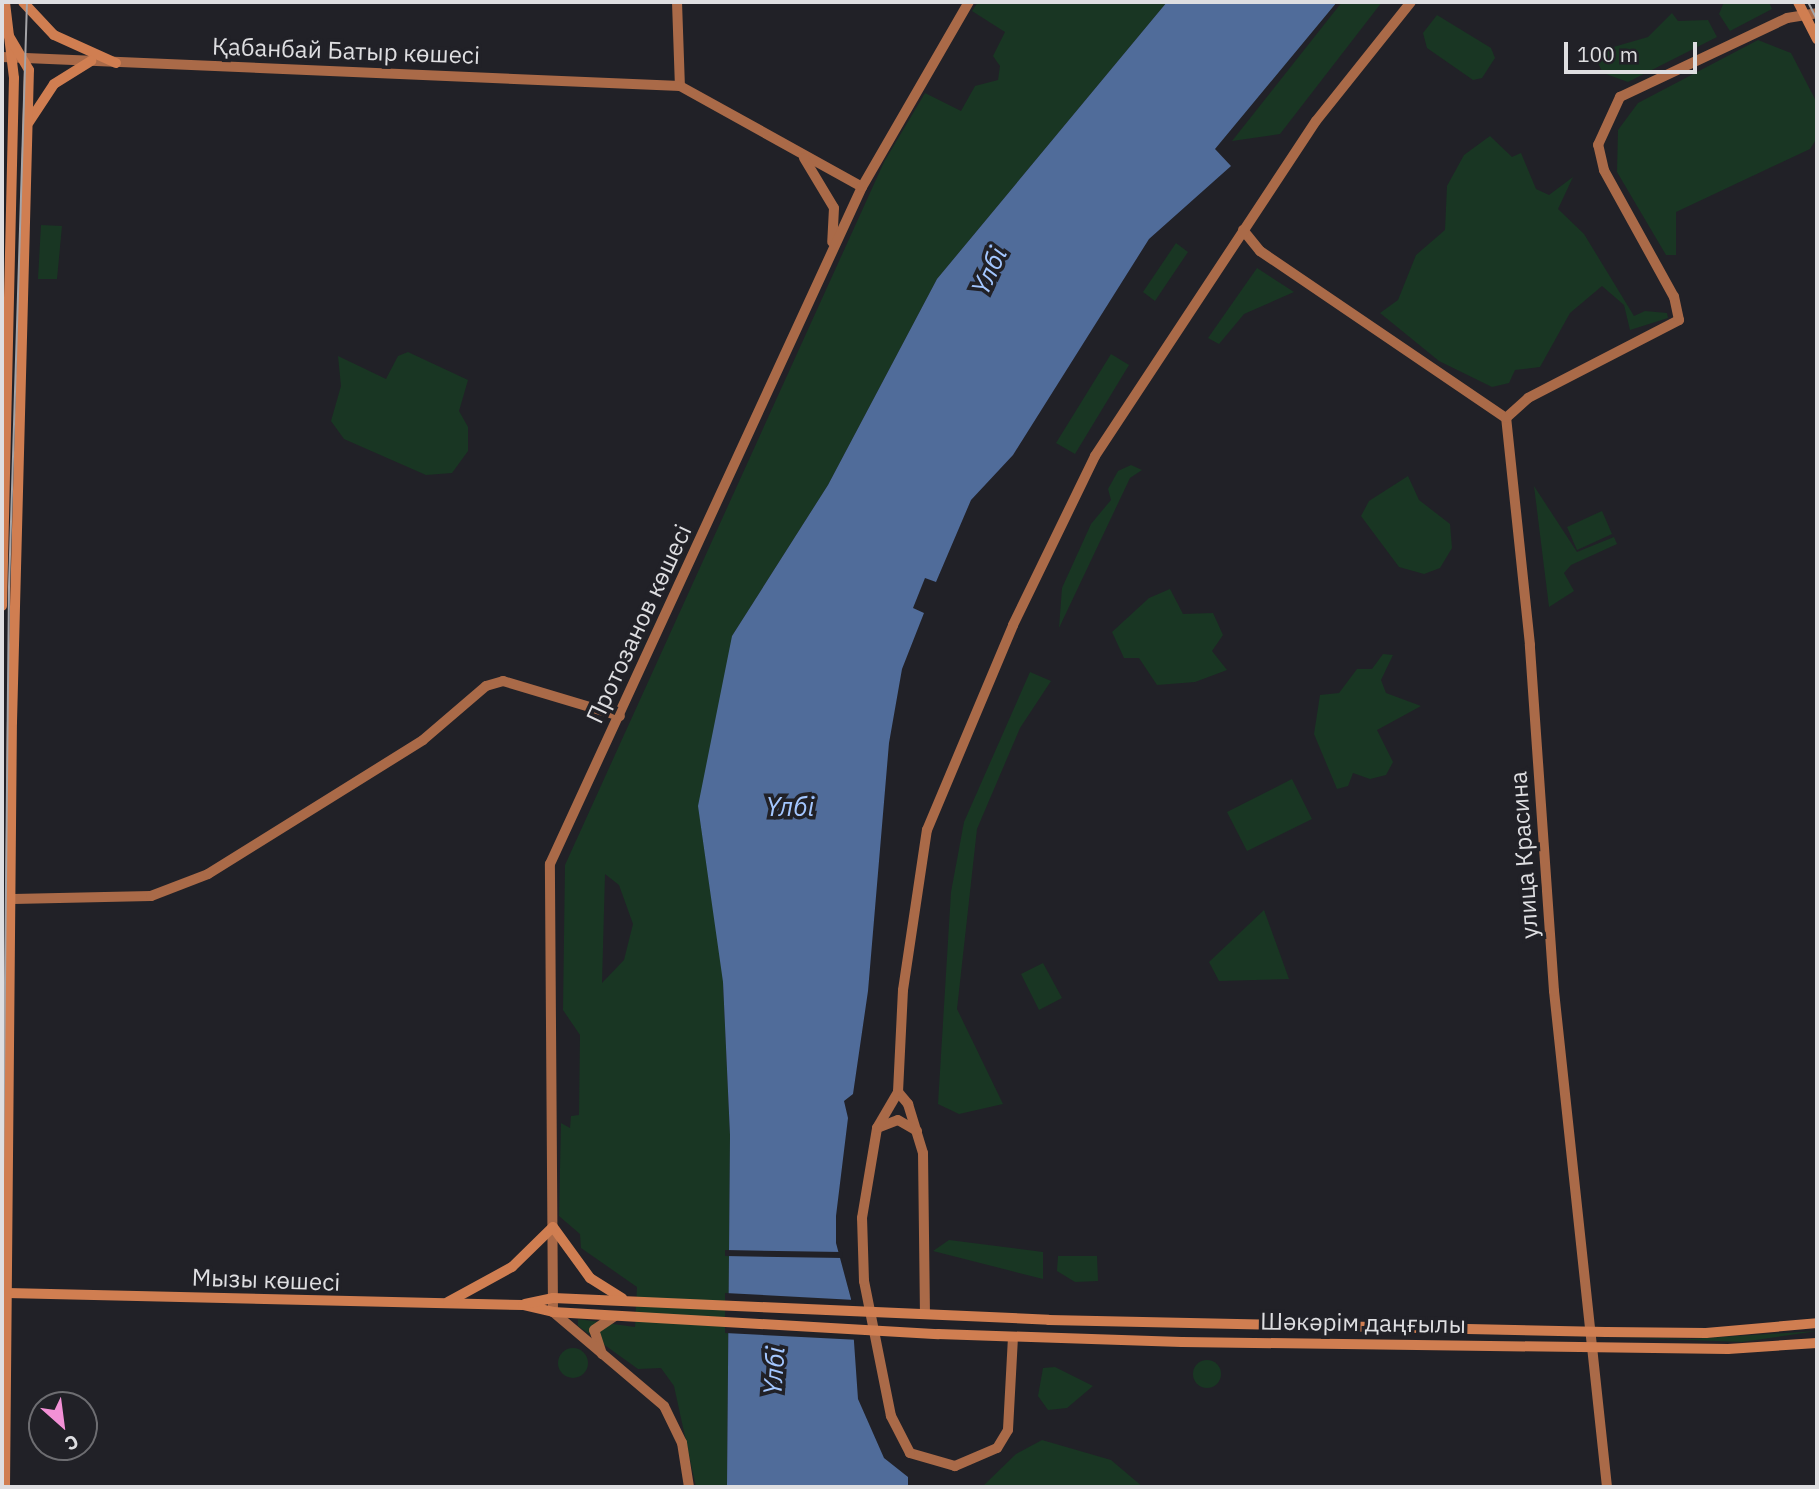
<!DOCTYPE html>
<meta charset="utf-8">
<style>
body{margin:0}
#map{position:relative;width:1819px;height:1489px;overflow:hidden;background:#212127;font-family:"IBM Plex Sans",sans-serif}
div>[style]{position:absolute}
.green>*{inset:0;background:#193623}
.round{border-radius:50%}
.water>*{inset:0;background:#506c9a}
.pier>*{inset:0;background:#212127}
.secondary>*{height:10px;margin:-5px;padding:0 5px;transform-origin:5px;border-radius:5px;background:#aa6a48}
.primary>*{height:10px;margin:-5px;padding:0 5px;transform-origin:5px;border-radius:5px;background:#d07e51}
.tram>*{height:2px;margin:-1px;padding:0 1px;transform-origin:1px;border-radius:1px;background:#a4a4a8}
span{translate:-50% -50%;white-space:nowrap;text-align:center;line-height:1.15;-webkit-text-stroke:7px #212127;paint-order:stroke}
.street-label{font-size:24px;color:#dedee1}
.water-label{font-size:26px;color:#a4c7ff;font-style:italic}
.frame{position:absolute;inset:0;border:4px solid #dedee1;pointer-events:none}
.north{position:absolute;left:28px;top:1391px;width:70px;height:70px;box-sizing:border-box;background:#212127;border:2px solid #6d6d71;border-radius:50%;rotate:152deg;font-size:19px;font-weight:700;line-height:28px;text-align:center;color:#dedee1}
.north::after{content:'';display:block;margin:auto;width:24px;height:32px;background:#f391d6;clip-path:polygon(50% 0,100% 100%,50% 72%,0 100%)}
.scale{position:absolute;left:1564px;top:42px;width:133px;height:32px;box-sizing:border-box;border:4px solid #dedee1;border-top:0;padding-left:9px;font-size:21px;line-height:24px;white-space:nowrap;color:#dedee1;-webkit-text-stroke:5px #212127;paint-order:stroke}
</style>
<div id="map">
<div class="green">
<i style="clip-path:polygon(evenodd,978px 2px,1167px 2px,937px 279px,828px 485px,732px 636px,723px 982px,730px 1135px,727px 1487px,696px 1487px,674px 1386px,661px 1368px,638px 1369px,578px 1326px,578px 1319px,635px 1327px,637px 1287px,581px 1248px,580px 1234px,559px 1216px,561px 1123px,570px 1128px,571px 1116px,579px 1115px,580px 1035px,563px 1010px,565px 865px,884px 162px,925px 93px,961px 111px,975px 86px,998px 80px,1000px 66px,993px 56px,1005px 32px,972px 11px,978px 2px,605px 874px,619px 885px,633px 924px,624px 960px,602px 983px,605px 874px)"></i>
<i style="clip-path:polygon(1342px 2px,1382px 2px,1280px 134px,1232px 141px)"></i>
<i style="clip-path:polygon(1724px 2px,1769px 2px,1772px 9px,1730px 31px,1719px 14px)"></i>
<i style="clip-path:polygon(1672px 13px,1678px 21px,1708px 20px,1717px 37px,1628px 82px,1603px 73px,1597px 61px,1603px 50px,1648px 37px)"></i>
<i style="clip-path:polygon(1437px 15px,1491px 48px,1495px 58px,1482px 78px,1473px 80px,1427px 48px,1423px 33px)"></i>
<i style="clip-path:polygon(1758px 40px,1791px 53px,1817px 103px,1817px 138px,1810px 149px,1676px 212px,1676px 255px,1666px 255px,1617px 172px,1618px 130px,1638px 103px)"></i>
<i style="clip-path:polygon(1490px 136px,1512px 157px,1521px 153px,1536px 189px,1549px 195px,1573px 177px,1558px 209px,1584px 234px,1634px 316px,1645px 311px,1667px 313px,1668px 318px,1630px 330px,1624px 305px,1602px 286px,1570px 313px,1540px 367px,1515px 370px,1509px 383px,1492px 387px,1439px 361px,1380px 313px,1398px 300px,1416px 255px,1445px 230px,1447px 186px,1464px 155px)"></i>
<i style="clip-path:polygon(41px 225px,62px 226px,57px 279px,38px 279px)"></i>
<i style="clip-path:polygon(1176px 243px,1188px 252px,1155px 301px,1143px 292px)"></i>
<i style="clip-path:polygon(1257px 268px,1294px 292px,1244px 314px,1219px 344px,1208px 338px)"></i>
<i style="clip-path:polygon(408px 352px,468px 380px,459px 411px,468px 427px,468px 451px,452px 473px,426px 475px,344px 439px,331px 421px,341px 386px,338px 356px,386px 379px,398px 356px)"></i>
<i style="clip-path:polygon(1111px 354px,1129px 365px,1075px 454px,1056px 443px)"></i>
<i style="clip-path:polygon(1131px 465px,1142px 470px,1130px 478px,1059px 628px,1062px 588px,1091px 524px,1111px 500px,1108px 489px,1118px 471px)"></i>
<i style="clip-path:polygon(1408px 476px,1419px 500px,1450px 524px,1452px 548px,1440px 568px,1424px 574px,1399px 567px,1361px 516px,1369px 501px)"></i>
<i style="clip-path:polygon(1534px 486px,1577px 552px,1614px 537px,1617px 544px,1571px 565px,1564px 573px,1574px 591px,1549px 607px)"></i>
<i style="clip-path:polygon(1602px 511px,1612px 534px,1577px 550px,1567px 527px)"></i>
<i style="clip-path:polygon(1170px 589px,1183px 614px,1213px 613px,1223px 635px,1212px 651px,1227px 670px,1195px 682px,1157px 685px,1139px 658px,1124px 658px,1112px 632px,1149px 598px)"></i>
<i style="clip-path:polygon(1383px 654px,1393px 655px,1381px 680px,1386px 693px,1421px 706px,1377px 730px,1393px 762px,1386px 775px,1370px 779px,1353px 773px,1348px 786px,1337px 789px,1314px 734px,1320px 695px,1339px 693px,1357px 669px,1372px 669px)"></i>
<i style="clip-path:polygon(1030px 672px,1051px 681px,1020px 728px,977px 829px,957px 1009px,1003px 1104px,959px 1114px,938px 1104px,951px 892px,964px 822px)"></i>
<i style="clip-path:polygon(1292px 779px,1312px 819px,1247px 851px,1227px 812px)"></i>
<i style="clip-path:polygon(1264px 910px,1289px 979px,1219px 981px,1209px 962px)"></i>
<i style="clip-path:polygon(1043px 963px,1062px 998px,1039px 1010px,1021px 974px)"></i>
<i style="clip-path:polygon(949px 1240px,1043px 1252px,1043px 1279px,933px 1251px)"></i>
<i style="clip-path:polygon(1058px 1256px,1097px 1256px,1098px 1281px,1075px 1282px,1057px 1271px)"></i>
<i style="clip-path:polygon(1817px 1331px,1742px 1342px,1613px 1337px,1691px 1339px)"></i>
<i class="round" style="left:558px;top:1348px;width:30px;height:30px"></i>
<i class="round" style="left:1193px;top:1360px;width:28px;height:28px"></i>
<i style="clip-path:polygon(1055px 1367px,1093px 1386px,1067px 1408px,1048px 1410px,1038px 1396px,1043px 1368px)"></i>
<i style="clip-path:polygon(1042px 1440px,1111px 1460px,1143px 1487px,982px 1487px,1016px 1454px)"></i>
</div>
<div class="water">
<i style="clip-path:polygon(1167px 2px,1337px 2px,1215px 149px,1231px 166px,1149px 239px,1013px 455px,971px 500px,936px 582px,925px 578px,913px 608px,924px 613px,902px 669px,889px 743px,868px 991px,853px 1094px,844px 1101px,848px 1118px,836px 1216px,836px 1243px,851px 1299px,858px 1399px,884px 1458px,908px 1477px,908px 1487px,727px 1487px,730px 1135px,723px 982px,698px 806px,732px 636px,828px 485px,937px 279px)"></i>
</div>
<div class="pier">
<i style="clip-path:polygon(725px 1250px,842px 1252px,843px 1258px,725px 1256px)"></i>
<i style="clip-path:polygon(725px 1293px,855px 1300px,860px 1340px,725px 1333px)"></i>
</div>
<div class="secondary">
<i style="left:677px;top:2px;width:84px;rotate:88deg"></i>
<i style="left:2px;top:57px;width:679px;rotate:2.45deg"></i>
<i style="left:680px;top:86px;width:208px;rotate:29deg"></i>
<i style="left:804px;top:158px;width:58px;rotate:59deg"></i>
<i style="left:834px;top:208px;width:34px;rotate:93deg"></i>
<i style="left:1243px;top:230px;width:27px;rotate:51deg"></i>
<i style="left:1260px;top:251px;width:297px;rotate:34.2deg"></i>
<i style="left:13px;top:899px;width:138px;rotate:-1.2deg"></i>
<i style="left:151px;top:896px;width:61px;rotate:-21.1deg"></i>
<i style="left:208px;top:874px;width:253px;rotate:-31.9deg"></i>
<i style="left:423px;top:740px;width:83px;rotate:-40.6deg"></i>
<i style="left:486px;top:686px;width:18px;rotate:-16deg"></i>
<i style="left:503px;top:681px;width:122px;rotate:16.7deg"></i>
<i style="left:898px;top:1092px;width:16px;rotate:50deg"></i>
<i style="left:908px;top:1104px;width:51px;rotate:73deg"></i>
<i style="left:923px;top:1153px;width:161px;rotate:89.3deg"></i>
<i style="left:877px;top:1128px;width:22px;rotate:-21deg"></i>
<i style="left:898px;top:1120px;width:22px;rotate:30deg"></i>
<i style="left:1013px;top:1337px;width:93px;rotate:93.1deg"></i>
<i style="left:1008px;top:1430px;width:21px;rotate:121deg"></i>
<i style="left:997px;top:1448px;width:46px;rotate:156.8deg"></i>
<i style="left:955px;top:1466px;width:47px;rotate:-163.9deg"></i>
<i style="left:910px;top:1453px;width:42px;rotate:-117.2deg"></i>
<i style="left:891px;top:1416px;width:138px;rotate:-101.3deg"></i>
<i style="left:864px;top:1281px;width:63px;rotate:-91.8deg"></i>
<i style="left:862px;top:1218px;width:91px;rotate:-80.5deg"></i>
<i style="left:877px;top:1128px;width:42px;rotate:-59.7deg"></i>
<i style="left:898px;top:1092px;width:102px;rotate:-87.2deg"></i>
<i style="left:903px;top:990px;width:162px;rotate:-81.5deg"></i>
<i style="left:927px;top:830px;width:222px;rotate:-67.2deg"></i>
<i style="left:1013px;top:625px;width:188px;rotate:-64.1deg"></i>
<i style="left:1095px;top:456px;width:401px;rotate:-56.6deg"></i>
<i style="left:1316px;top:121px;width:152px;rotate:-51.4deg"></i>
<i style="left:602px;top:1354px;width:25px;rotate:-108deg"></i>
<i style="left:594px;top:1330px;width:25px;rotate:-34deg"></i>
<i style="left:689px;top:1487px;width:45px;rotate:-99deg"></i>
<i style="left:682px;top:1443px;width:41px;rotate:-115.9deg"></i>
<i style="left:664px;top:1406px;width:145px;rotate:-139.7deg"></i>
<i style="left:553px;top:1312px;width:448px;rotate:-90.4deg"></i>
<i style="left:550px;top:864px;width:745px;rotate:-65.26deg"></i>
<i style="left:862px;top:187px;width:214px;rotate:-60deg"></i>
<i style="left:1607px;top:1487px;width:499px;rotate:-96.1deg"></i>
<i style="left:1554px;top:991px;width:347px;rotate:-94deg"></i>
<i style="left:1530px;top:645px;width:228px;rotate:-96deg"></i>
<i style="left:1506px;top:418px;width:30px;rotate:-42deg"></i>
<i style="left:1528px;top:398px;width:170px;rotate:-27.3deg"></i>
<i style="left:1679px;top:320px;width:24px;rotate:-102deg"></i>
<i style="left:1674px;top:297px;width:145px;rotate:-118.9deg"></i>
<i style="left:1604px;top:170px;width:26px;rotate:-103deg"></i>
<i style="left:1598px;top:145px;width:53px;rotate:-65.4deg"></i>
<i style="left:1620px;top:97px;width:185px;rotate:-25.3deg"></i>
<i style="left:1787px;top:18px;width:30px;rotate:-9deg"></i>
</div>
<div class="primary">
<i style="left:23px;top:2px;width:45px;rotate:46.8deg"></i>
<i style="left:54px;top:35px;width:68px;rotate:24.3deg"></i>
<i style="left:1798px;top:2px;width:42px;rotate:62.8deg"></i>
<i style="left:29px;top:122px;width:45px;rotate:-56.7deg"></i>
<i style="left:54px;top:84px;width:44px;rotate:-31.9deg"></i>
<i style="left:2px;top:606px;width:528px;rotate:-88.7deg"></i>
<i style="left:14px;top:78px;width:77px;rotate:-96.8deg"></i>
<i style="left:7px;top:1293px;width:516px;rotate:1.33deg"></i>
<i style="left:523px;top:1305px;width:31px;rotate:13deg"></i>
<i style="left:553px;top:1312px;width:386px;rotate:3.3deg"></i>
<i style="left:938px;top:1334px;width:244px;rotate:1.9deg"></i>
<i style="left:1182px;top:1342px;width:546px;rotate:0.73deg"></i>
<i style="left:1728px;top:1349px;width:89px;rotate:-3.9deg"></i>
<i style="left:448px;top:1302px;width:73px;rotate:-28.7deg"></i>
<i style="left:512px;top:1267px;width:57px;rotate:-44.3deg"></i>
<i style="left:553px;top:1227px;width:63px;rotate:54deg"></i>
<i style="left:590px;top:1278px;width:38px;rotate:32deg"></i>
<i style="left:525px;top:1304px;width:29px;rotate:-12deg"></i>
<i style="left:553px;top:1298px;width:496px;rotate:2.5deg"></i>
<i style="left:1049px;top:1320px;width:557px;rotate:1.23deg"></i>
<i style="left:1606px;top:1332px;width:100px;rotate:0.6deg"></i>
<i style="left:1706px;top:1333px;width:111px;rotate:-5.1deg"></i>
<i style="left:5px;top:1487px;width:765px;rotate:-89.48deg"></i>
<i style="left:12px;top:722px;width:652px;rotate:-88.51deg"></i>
<i style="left:29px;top:70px;width:45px;rotate:-120.5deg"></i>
</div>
<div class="tram">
<i style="left:1808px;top:2px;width:20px;rotate:63deg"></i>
<i style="left:2px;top:1279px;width:692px;rotate:-89.42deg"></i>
<i style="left:9px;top:587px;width:585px;rotate:-88.24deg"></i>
<i style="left:2px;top:1310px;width:16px;rotate:90deg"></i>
</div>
<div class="street-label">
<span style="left:346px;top:51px;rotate:2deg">Қабанбай Батыр көшесі</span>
<span style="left:639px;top:624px;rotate:-65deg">Протозанов көшесі</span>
<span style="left:1524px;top:855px;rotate:-94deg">улица Красина</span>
<span style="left:266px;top:1280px;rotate:2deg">Мызы көшесі</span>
<span style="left:1363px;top:1323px;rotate:1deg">Шәкәрім даңғылы</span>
</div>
<div class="water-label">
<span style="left:989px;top:271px;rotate:-65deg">Үлбі</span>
<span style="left:790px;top:807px">Үлбі</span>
<span style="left:774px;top:1371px;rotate:-86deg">Үлбі</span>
</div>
<div class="frame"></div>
<div class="north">С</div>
<div class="scale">100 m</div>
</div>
